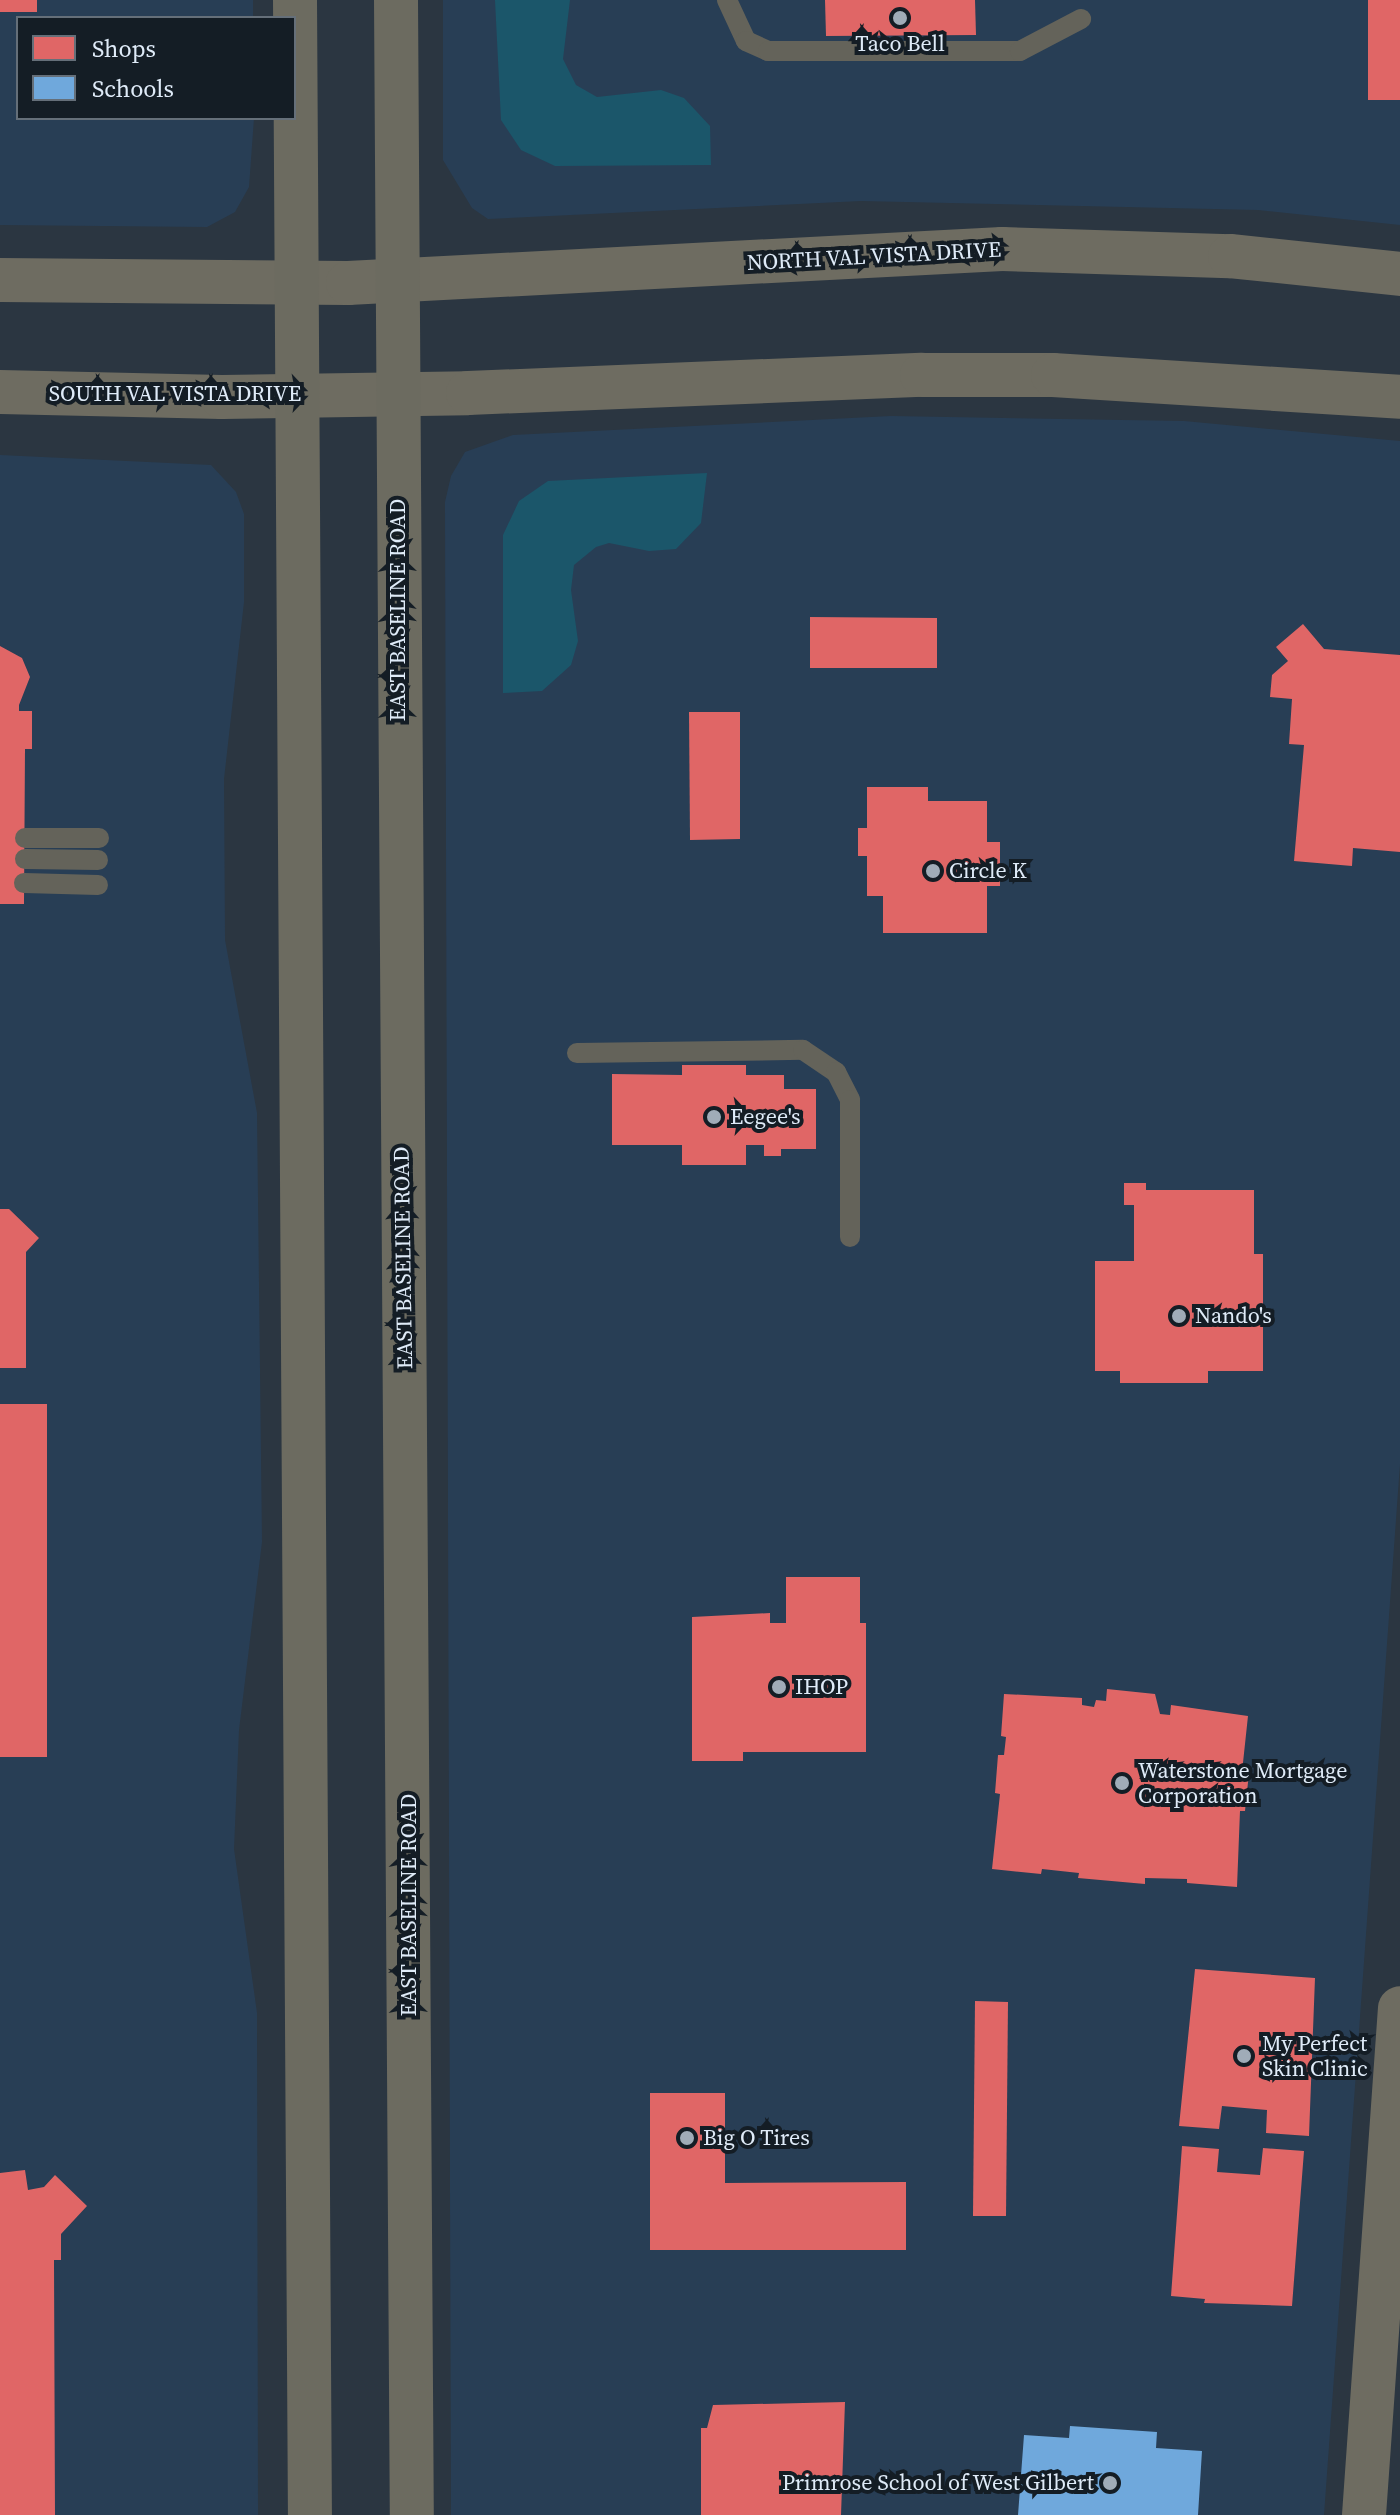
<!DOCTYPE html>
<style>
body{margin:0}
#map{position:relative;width:1400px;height:2515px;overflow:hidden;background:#2b3641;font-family:"Source Serif 4",serif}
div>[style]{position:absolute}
.built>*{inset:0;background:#283e55}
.water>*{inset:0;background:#1b566a}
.shops>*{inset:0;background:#e06666}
.schools>*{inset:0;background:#6fa8dc}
.lane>*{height:20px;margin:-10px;padding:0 10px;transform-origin:10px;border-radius:10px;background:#64635a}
.secondary>*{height:44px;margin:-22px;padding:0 22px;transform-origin:22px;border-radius:22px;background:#6e6c61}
.primary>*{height:44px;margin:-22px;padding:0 22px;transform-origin:22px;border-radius:22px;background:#6c6b60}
.dots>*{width:22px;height:22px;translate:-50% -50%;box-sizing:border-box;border:4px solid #141d25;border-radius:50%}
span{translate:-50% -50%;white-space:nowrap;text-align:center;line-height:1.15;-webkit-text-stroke:8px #141d25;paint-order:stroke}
.poi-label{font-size:22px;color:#dfebf8}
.left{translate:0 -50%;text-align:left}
.right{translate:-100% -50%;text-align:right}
.street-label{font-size:22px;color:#dfebf8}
.legend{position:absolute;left:16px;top:16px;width:280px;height:104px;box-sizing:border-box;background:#141d25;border:2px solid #656f79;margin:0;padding:10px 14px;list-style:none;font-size:24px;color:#dfebf8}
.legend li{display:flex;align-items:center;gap:16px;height:40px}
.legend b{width:40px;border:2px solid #656f79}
</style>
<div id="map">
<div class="built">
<i style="clip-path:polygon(0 0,253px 0,253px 18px,18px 18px,18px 118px,254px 118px,249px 187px,235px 212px,207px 227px,0 225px)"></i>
<i style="clip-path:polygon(443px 0,1400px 0,1400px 225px,1258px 210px,861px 201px,488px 219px,472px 208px,443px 160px)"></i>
<i style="clip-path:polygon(891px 416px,1184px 421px,1400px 441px,1400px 1464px,1324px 2515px,451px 2515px,445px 502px,451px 476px,465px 452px,513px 435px)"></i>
<i style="clip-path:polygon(0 455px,211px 465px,236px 492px,244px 514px,244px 602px,224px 779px,225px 940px,257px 1113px,262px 1542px,239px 1730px,234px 1849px,257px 2013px,258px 2515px,0 2515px)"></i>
</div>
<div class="water">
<i style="clip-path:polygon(495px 0,570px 0,563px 59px,576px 85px,597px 97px,661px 90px,684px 98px,710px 126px,711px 165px,555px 166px,521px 150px,501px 120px)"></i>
<i style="clip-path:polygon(707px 473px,701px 523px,676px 549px,649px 551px,609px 543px,596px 547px,574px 565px,571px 590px,578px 641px,571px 665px,542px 691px,503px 693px,503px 535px,519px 501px,548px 481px)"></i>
</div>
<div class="shops">
<i style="clip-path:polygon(0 0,37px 0,37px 12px,0 12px)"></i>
<i style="clip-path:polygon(825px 0,975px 0,976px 35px,826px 36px)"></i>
<i style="clip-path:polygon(1368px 0,1400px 0,1400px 100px,1368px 100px)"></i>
<i style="clip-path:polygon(810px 617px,937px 618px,937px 668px,810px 668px)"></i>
<i style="clip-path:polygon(1303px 624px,1324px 649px,1400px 655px,1400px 852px,1353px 848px,1352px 866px,1294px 861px,1304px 745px,1289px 744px,1292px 699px,1270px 697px,1272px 675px,1288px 661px,1276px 647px)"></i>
<i style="clip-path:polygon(0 646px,22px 658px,30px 677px,19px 705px,19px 711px,32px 711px,32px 749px,25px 749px,24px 904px,0 904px)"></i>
<i style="clip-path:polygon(689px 712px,740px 712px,740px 839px,690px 840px)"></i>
<i style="clip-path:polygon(867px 787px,928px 787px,928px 801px,987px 801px,987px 842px,1000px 842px,1000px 886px,987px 886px,987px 933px,883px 933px,883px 896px,867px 896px,867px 856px,858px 856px,858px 828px,867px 828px)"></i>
<i style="clip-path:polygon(682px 1065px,746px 1065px,746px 1075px,784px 1075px,784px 1089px,816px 1089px,816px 1149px,781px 1149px,781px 1156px,764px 1156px,764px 1145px,746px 1145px,746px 1165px,682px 1165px,682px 1145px,612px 1145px,612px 1074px,682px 1075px)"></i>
<i style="clip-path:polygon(1124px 1183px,1146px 1183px,1146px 1190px,1254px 1190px,1254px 1254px,1263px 1254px,1263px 1371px,1208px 1371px,1208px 1383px,1120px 1383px,1120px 1371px,1095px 1371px,1095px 1261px,1134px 1261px,1134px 1205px,1124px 1205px)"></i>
<i style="clip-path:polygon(0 1209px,9px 1209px,39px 1238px,26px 1252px,26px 1368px,0 1368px)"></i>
<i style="clip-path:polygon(0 1404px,47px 1404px,47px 1757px,0 1757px)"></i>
<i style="clip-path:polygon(786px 1577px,860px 1577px,860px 1623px,866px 1623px,866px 1752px,743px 1752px,743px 1761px,692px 1761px,692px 1617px,770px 1613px,770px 1623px,786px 1623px)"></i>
<i style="clip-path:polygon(1107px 1689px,1155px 1694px,1160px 1714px,1170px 1715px,1171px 1705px,1248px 1716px,1242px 1772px,1249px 1773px,1245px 1811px,1240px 1811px,1237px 1887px,1187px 1883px,1187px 1879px,1145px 1878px,1145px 1884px,1078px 1878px,1079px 1873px,1042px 1869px,1041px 1874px,992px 1869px,1000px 1794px,995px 1793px,998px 1755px,1004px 1755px,1006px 1737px,1001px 1736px,1004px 1694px,1082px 1698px,1082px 1705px,1094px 1707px,1096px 1700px,1106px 1701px)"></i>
<i style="clip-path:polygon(1195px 1969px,1315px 1978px,1309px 2136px,1266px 2133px,1267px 2110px,1222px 2106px,1219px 2129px,1179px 2126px)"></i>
<i style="clip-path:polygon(975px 2001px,1008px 2002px,1006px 2216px,973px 2216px)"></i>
<i style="clip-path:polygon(650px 2093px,725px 2093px,725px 2183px,906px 2182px,906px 2250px,650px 2250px)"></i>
<i style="clip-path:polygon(1182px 2146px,1219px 2149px,1217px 2172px,1260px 2175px,1263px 2148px,1304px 2151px,1292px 2306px,1204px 2303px,1205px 2299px,1171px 2296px)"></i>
<i style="clip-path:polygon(25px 2170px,28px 2190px,44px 2187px,55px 2175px,87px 2206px,61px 2234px,61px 2260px,54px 2260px,55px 2515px,0 2515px,0 2173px)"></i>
<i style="clip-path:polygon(845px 2402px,841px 2515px,701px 2515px,701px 2428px,707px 2428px,713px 2405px)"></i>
</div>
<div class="schools">
<i style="clip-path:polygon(1070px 2426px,1157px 2432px,1156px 2448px,1202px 2451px,1198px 2515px,1018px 2515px,1024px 2435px,1069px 2438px)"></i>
</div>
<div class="lane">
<i style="left:727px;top:0;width:45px;rotate:65.1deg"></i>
<i style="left:746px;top:41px;width:24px;rotate:24deg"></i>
<i style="left:768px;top:51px;width:252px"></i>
<i style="left:1020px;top:51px;width:69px;rotate:-27.7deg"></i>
<i style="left:25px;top:838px;width:74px"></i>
<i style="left:25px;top:859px;width:73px;rotate:0.8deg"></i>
<i style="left:24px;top:883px;width:74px;rotate:1.5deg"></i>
<i style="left:577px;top:1053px;width:226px;rotate:-0.8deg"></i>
<i style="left:803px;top:1050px;width:40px;rotate:34deg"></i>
<i style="left:836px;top:1072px;width:31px;rotate:63deg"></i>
<i style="left:850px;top:1100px;width:137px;rotate:90deg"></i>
</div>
<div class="secondary">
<i style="left:0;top:280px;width:348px;rotate:0.5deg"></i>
<i style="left:348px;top:283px;width:655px;rotate:-2.98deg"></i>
<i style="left:1002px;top:249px;width:228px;rotate:1.8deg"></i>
<i style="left:1230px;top:256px;width:171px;rotate:6deg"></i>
<i style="left:0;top:392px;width:222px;rotate:1.3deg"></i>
<i style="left:222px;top:397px;width:246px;rotate:-0.9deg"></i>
<i style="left:468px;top:393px;width:454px;rotate:-2.3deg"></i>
<i style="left:922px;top:375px;width:131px"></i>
<i style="left:1053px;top:375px;width:348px;rotate:3.6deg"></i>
<i style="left:1364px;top:2515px;width:508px;rotate:-85.94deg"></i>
</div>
<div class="primary">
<i style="left:295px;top:0;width:2515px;rotate:89.66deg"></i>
<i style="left:396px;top:0;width:2515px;rotate:89.64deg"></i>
</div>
<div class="dots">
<i style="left:900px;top:18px;background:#a0acb8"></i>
<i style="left:933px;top:871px;background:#a0acb8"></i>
<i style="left:714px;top:1117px;background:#a0acb8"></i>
<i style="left:1179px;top:1316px;background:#a0acb8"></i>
<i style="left:779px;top:1687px;background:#a0acb8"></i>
<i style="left:1122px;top:1783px;background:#a0acb8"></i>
<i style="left:1244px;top:2056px;background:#a0acb8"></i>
<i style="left:687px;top:2138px;background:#a0acb8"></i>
<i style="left:1110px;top:2483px;background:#a0acb8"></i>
</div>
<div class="poi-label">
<span style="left:900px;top:44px">Taco Bell</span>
<span class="left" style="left:949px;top:871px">Circle K</span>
<span class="left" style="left:730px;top:1117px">Eegee's</span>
<span class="left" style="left:1195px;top:1316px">Nando's</span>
<span class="left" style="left:795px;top:1687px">IHOP</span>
<span class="left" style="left:1138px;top:1783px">Waterstone Mortgage<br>Corporation</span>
<span class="left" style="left:1262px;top:2056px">My Perfect<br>Skin Clinic</span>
<span class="left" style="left:703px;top:2138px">Big O Tires</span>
<span class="right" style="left:1094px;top:2483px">Primrose School of West Gilbert</span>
</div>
<div class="street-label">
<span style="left:874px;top:256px;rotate:-3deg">NORTH VAL VISTA DRIVE</span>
<span style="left:175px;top:394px">SOUTH VAL VISTA DRIVE</span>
<span style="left:398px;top:610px;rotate:-90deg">EAST BASELINE ROAD</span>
<span style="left:403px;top:1258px;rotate:-91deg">EAST BASELINE ROAD</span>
<span style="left:409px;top:1905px;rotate:-90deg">EAST BASELINE ROAD</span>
</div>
<ul class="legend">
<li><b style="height:22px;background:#e06666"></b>Shops</li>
<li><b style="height:22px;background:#6fa8dc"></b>Schools</li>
</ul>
</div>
